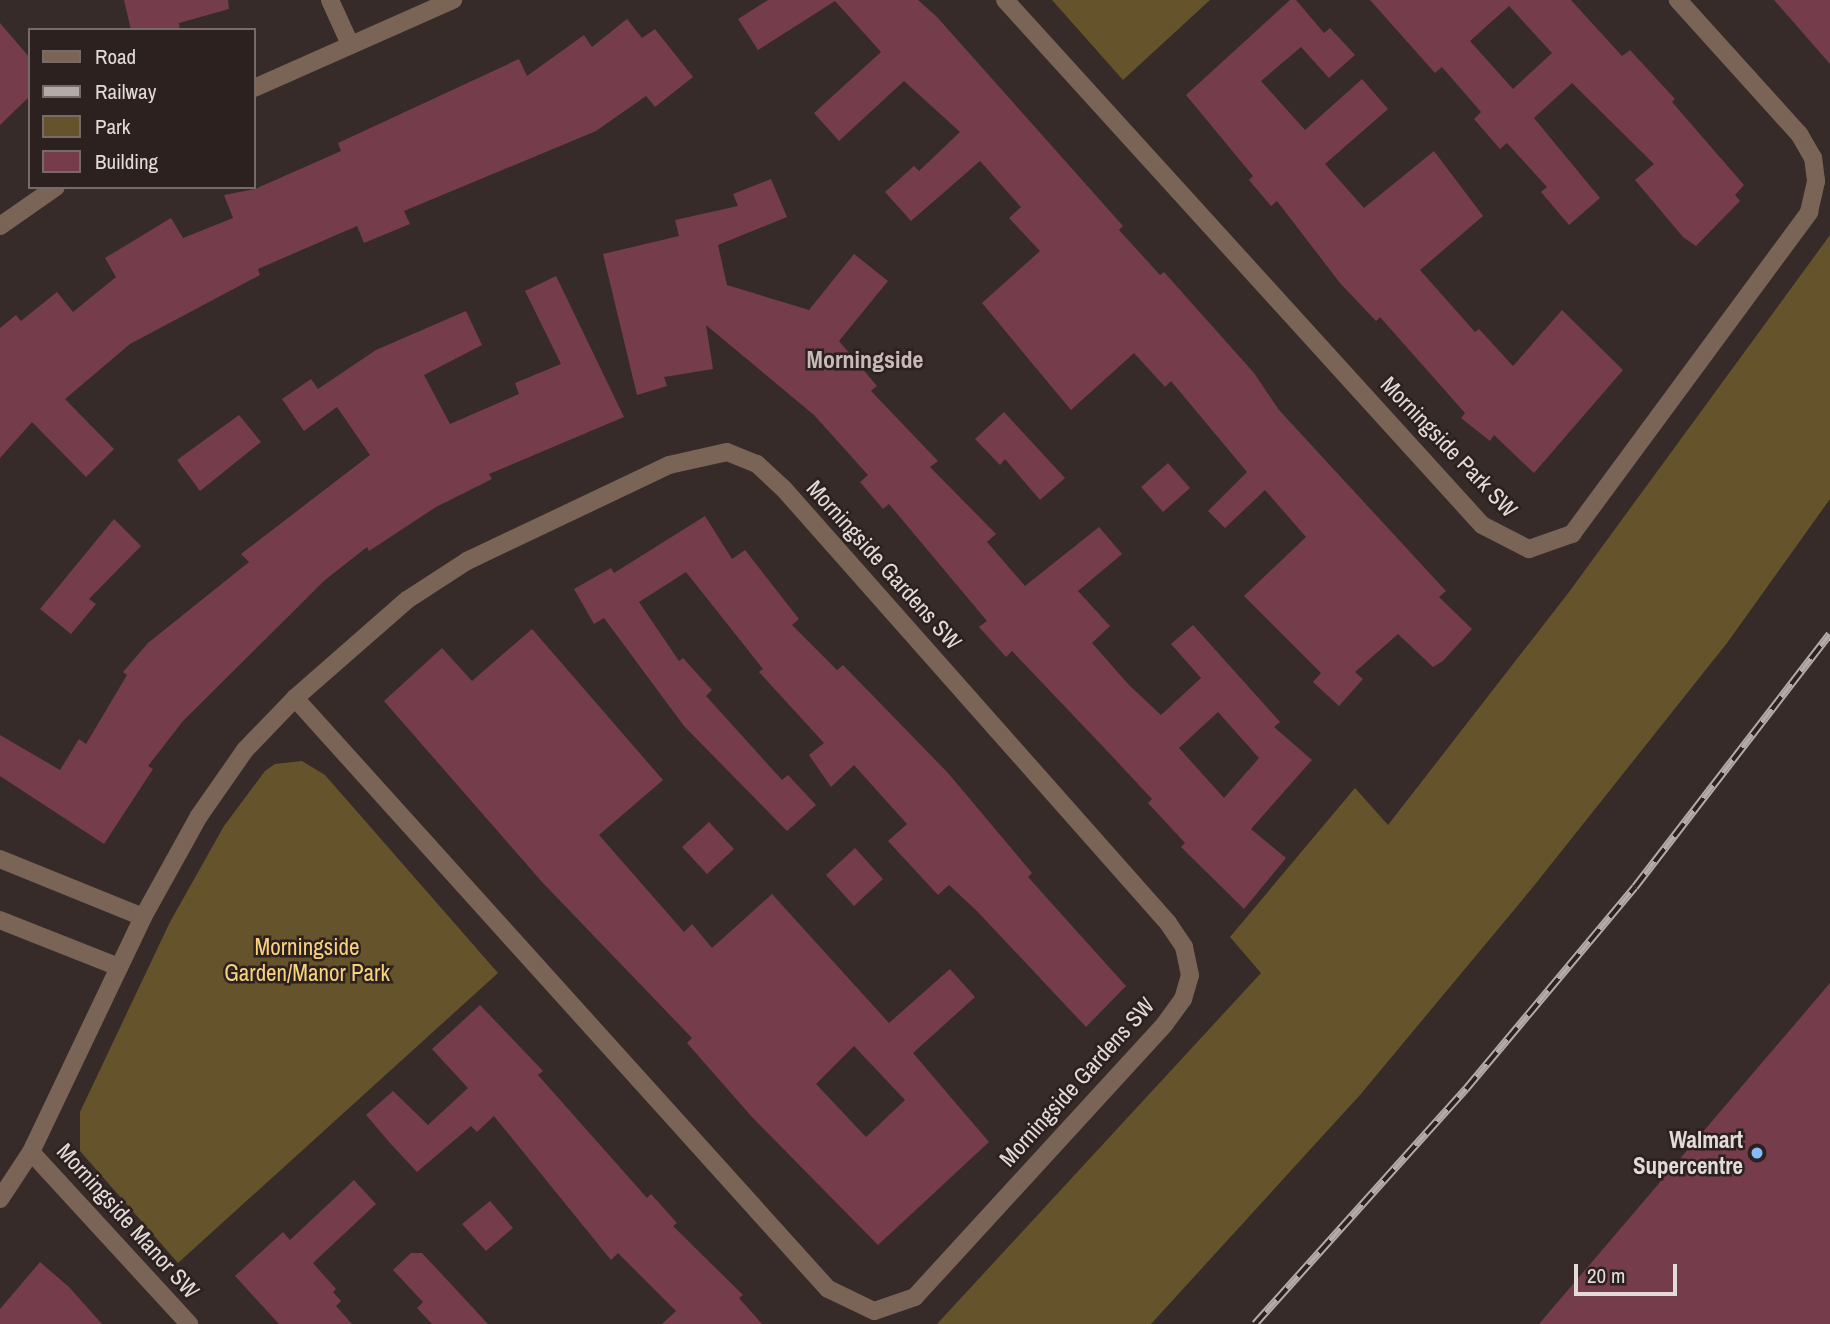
<!DOCTYPE html>
<style>
body{margin:0}
#map{position:relative;width:1830px;height:1324px;overflow:hidden;background:#362b29;font-family:"Archivo Narrow",sans-serif}
div>[style]{position:absolute}
.green>*{inset:0;background:#65532c}
.building>*{inset:0;background:#753c4c}
.minor>*{height:18px;margin:-9px;padding:0 9px;transform-origin:9px;border-radius:9px;background:#7a6455}
.tertiary>*{height:18px;margin:-9px;padding:0 9px;transform-origin:9px;border-radius:9px;background:#7a6455}
.rail>*{height:8px;margin-top:-4px;transform-origin:0;background:repeating-linear-gradient(90deg,#2c211f 0 16px,#b3aba9 0 32px);box-sizing:border-box;border-block:2px solid #b3aba9}
.dots>*{width:19px;height:19px;translate:-50% -50%;box-sizing:border-box;border:4px solid #2c211f;border-radius:50%}
span{translate:-50% -50%;white-space:nowrap;text-align:center;line-height:1.15;-webkit-text-stroke:5px #2c211f;paint-order:stroke}
.street-label{font-size:23px;color:#e2dbd9}
.park-label{font-size:23px;color:#f9d27d}
.poi-label{font-size:23px;color:#e2dbd9;font-weight:700}
.right{translate:-100% -50%;text-align:right}
.neighbourhood-label{font-size:24px;color:#c9bab8;font-weight:700}
.legend{position:absolute;left:28px;top:28px;width:228px;height:161px;box-sizing:border-box;background:#2c211f;border:2px solid #756b69;margin:0;padding:9px 12px;list-style:none;font-size:21px;color:#e2dbd9}
.legend li{display:flex;align-items:center;gap:14px;height:35px}
.legend b{width:35px;border:2px solid #756b69}
.scale{position:absolute;left:1574px;top:1264px;width:103px;height:32px;box-sizing:border-box;border:4px solid #e2dbd9;border-top:0;padding-left:9px;font-size:21px;line-height:24px;white-space:nowrap;color:#e2dbd9;-webkit-text-stroke:5px #2c211f;paint-order:stroke}
</style>
<div id="map">
<div class="green">
<i style="clip-path:polygon(1052px 0,1210px 0,1123px 80px)"></i>
<i style="clip-path:polygon(1830px 235px,1830px 499px,1727px 643px,1533px 887px,1360px 1095px,1151px 1324px,937px 1324px,1261px 973px,1230px 937px,1355px 788px,1388px 825px,1569px 592px)"></i>
<i style="clip-path:polygon(302px 761px,325px 775px,498px 973px,178px 1263px,80px 1151px,80px 1112px,170px 922px,224px 826px,265px 771px,275px 764px)"></i>
</div>
<div class="building">
<i style="clip-path:polygon(124px 0,228px 0,229px 9px,179px 23px,180px 30px,131px 30px)"></i>
<i style="clip-path:polygon(768px 0,918px 0,937px 17px,1123px 226px,1119px 230px,1160px 275px,1164px 272px,1254px 373px,1279px 410px,1446px 591px,1439px 597px,1472px 629px,1443px 661px,1433px 667px,1398px 634px,1355px 672px,1363px 679px,1339px 706px,1313px 682px,1321px 673px,1244px 596px,1306px 537px,1265px 490px,1225px 528px,1208px 511px,1247px 472px,1171px 381px,1165px 387px,1134px 353px,1071px 410px,982px 303px,1040px 251px,1009px 218px,1021px 207px,980px 161px,911px 221px,885px 192px,914px 166px,919px 171px,960px 132px,904px 81px,839px 141px,814px 113px,881px 52px,835px 1px,758px 50px,738px 19px)"></i>
<i style="clip-path:polygon(1290px 0,1296px 0,1324px 33px,1330px 28px,1355px 55px,1329px 78px,1301px 47px,1261px 81px,1305px 130px,1362px 79px,1388px 109px,1325px 164px,1364px 208px,1434px 151px,1483px 216px,1420px 270px,1475px 332px,1479px 329px,1513px 366px,1562px 310px,1623px 370px,1534px 473px,1494px 435px,1490px 441px,1461px 418px,1465px 413px,1380px 317px,1376px 321px,1340px 283px,1277px 201px,1271px 206px,1249px 180px,1253px 176px,1186px 95px)"></i>
<i style="clip-path:polygon(evenodd,1370px 0,1571px 0,1622px 56px,1630px 50px,1675px 99px,1672px 102px,1744px 185px,1735px 195px,1740px 201px,1696px 246px,1683px 237px,1635px 180px,1654px 164px,1572px 83px,1534px 118px,1600px 198px,1569px 225px,1541px 192px,1547px 187px,1507px 143px,1500px 149px,1474px 119px,1481px 112px,1442px 67px,1435px 73px,1370px 0,1509px 6px,1552px 53px,1513px 89px,1470px 41px,1509px 6px)"></i>
<i style="clip-path:polygon(1774px 0,1830px 0,1830px 64px)"></i>
<i style="clip-path:polygon(627px 19px,642px 38px,655px 29px,693px 77px,655px 107px,646px 96px,596px 131px,404px 211px,410px 224px,364px 243px,357px 226px,258px 269px,260px 275px,130px 344px,65px 399px,114px 449px,86px 477px,32px 422px,0 458px,0 328px,16px 315px,21px 321px,57px 292px,73px 312px,116px 277px,105px 258px,171px 218px,183px 238px,233px 218px,224px 195px,255px 189px,341px 151px,338px 143px,519px 59px,527px 76px,584px 35px,592px 47px)"></i>
<i style="clip-path:polygon(0 23px,30px 58px,30px 96px,0 125px)"></i>
<i style="clip-path:polygon(evenodd,771px 179px,787px 217px,718px 245px,727px 285px,809px 310px,854px 254px,888px 281px,839px 341px,877px 386px,871px 391px,938px 461px,930px 467px,996px 534px,987px 542px,1025px 586px,1099px 527px,1122px 554px,1078px 591px,1110px 626px,1092px 643px,1129px 685px,1161px 715px,1201px 678px,1171px 644px,1193px 625px,1280px 722px,1274px 727px,1312px 760px,1251px 829px,1286px 858px,1244px 909px,1181px 847px,1185px 843px,1148px 803px,1152px 799px,1110px 754px,1012px 651px,1006px 657px,979px 627px,987px 621px,889px 504px,883px 509px,860px 482px,868px 475px,814px 415px,706px 325px,713px 369px,664px 377px,667px 386px,637px 395px,603px 254px,679px 236px,675px 220px,738px 206px,733px 194px,771px 179px,1218px 712px,1259px 758px,1224px 798px,1179px 748px,1218px 712px)"></i>
<i style="clip-path:polygon(556px 276px,624px 417px,489px 474px,492px 479px,436px 507px,369px 551px,367px 547px,325px 580px,183px 721px,148px 766px,153px 769px,104px 844px,0 776px,0 735px,60px 770px,79px 739px,86px 744px,127px 675px,123px 672px,148px 643px,249px 562px,241px 554px,370px 455px,337px 407px,304px 431px,282px 399px,311px 379px,318px 389px,376px 350px,466px 311px,482px 345px,424px 375px,450px 424px,519px 394px,515px 383px,561px 364px,525px 291px)"></i>
<i style="clip-path:polygon(1004px 412px,1065px 478px,1040px 500px,1005px 459px,1000px 465px,975px 439px)"></i>
<i style="clip-path:polygon(239px 415px,261px 442px,200px 491px,177px 460px)"></i>
<i style="clip-path:polygon(1168px 463px,1190px 488px,1163px 512px,1141px 487px)"></i>
<i style="clip-path:polygon(705px 516px,732px 559px,745px 550px,799px 619px,792px 625px,837px 670px,843px 665px,948px 773px,1032px 873px,1028px 877px,1126px 986px,1086px 1027px,977px 911px,949px 885px,938px 895px,888px 841px,907px 824px,854px 765px,831px 787px,809px 755px,824px 743px,759px 672px,763px 669px,686px 572px,639px 602px,679px 661px,683px 658px,712px 690px,706px 696px,782px 780px,788px 775px,816px 805px,787px 831px,684px 726px,604px 618px,594px 624px,574px 589px,611px 568px,614px 573px)"></i>
<i style="clip-path:polygon(114px 519px,141px 546px,89px 599px,96px 604px,71px 634px,40px 609px)"></i>
<i style="clip-path:polygon(evenodd,532px 629px,663px 780px,599px 835px,684px 932px,692px 924px,712px 948px,772px 894px,889px 1023px,950px 969px,975px 997px,913px 1053px,989px 1142px,878px 1245px,752px 1117px,687px 1043px,692px 1038px,542px 882px,384px 701px,442px 648px,472px 681px,532px 629px,854px 1046px,905px 1100px,866px 1137px,816px 1084px,854px 1046px)"></i>
<i style="clip-path:polygon(709px 822px,734px 849px,707px 874px,682px 847px)"></i>
<i style="clip-path:polygon(855px 848px,883px 879px,854px 906px,826px 875px)"></i>
<i style="clip-path:polygon(1830px 983px,1830px 1324px,1539px 1324px)"></i>
<i style="clip-path:polygon(480px 1005px,543px 1071px,538px 1075px,647px 1198px,651px 1194px,677px 1223px,673px 1226px,743px 1295px,739px 1298px,762px 1324px,662px 1324px,676px 1311px,618px 1253px,611px 1260px,494px 1116px,477px 1132px,471px 1126px,417px 1172px,390px 1143px,366px 1115px,393px 1091px,428px 1125px,468px 1088px,432px 1049px)"></i>
<i style="clip-path:polygon(354px 1180px,376px 1204px,313px 1263px,336px 1289px,333px 1292px,341px 1301px,336px 1306px,352px 1324px,279px 1324px,235px 1276px,283px 1232px,290px 1240px)"></i>
<i style="clip-path:polygon(490px 1201px,513px 1228px,486px 1251px,462px 1224px)"></i>
<i style="clip-path:polygon(411px 1253px,422px 1253px,488px 1324px,432px 1324px,417px 1308px,423px 1302px,393px 1270px)"></i>
<i style="clip-path:polygon(40px 1262px,69px 1287px,102px 1324px,0 1324px,0 1309px)"></i>
</div>
<div class="minor">
<i style="left:330px;top:0;width:48px;rotate:65.6deg"></i>
<i style="left:1005px;top:0;width:709px;rotate:47.74deg"></i>
<i style="left:1482px;top:525px;width:53px;rotate:27.1deg"></i>
<i style="left:1529px;top:549px;width:46px;rotate:-19.2deg"></i>
<i style="left:1572px;top:534px;width:400px;rotate:-53.6deg"></i>
<i style="left:1809px;top:212px;width:32px;rotate:-77deg"></i>
<i style="left:1816px;top:181px;width:23px;rotate:-97deg"></i>
<i style="left:1813px;top:158px;width:28px;rotate:-120deg"></i>
<i style="left:1799px;top:134px;width:181px;rotate:-132.1deg"></i>
<i style="left:727px;top:452px;width:32px;rotate:22deg"></i>
<i style="left:757px;top:464px;width:35px;rotate:43deg"></i>
<i style="left:783px;top:488px;width:581px;rotate:48.49deg"></i>
<i style="left:1168px;top:923px;width:29px;rotate:56deg"></i>
<i style="left:1184px;top:947px;width:29px;rotate:78deg"></i>
<i style="left:1190px;top:975px;width:25px;rotate:106deg"></i>
<i style="left:1183px;top:999px;width:31px;rotate:126deg"></i>
<i style="left:1165px;top:1024px;width:370px;rotate:132.5deg"></i>
<i style="left:915px;top:1297px;width:43px;rotate:161.1deg"></i>
<i style="left:874px;top:1311px;width:51px;rotate:-154.4deg"></i>
<i style="left:828px;top:1289px;width:796px;rotate:-132.05deg"></i>
<i style="left:295px;top:698px;width:149px;rotate:-41.2deg"></i>
<i style="left:407px;top:600px;width:72px;rotate:-33deg"></i>
<i style="left:467px;top:561px;width:224px;rotate:-25.4deg"></i>
<i style="left:669px;top:465px;width:59px;rotate:-12.6deg"></i>
<i style="left:0;top:859px;width:154px;rotate:22.1deg"></i>
<i style="left:0;top:920px;width:128px;rotate:21.6deg"></i>
<i style="left:31px;top:1152px;width:260px;rotate:-64.5deg"></i>
<i style="left:143px;top:917px;width:115px;rotate:-61deg"></i>
<i style="left:199px;top:816px;width:80px;rotate:-55.1deg"></i>
<i style="left:245px;top:750px;width:72px;rotate:-46.1deg"></i>
<i style="left:0;top:1199px;width:56px;rotate:-56.6deg"></i>
<i style="left:31px;top:1152px;width:234px;rotate:47.4deg"></i>
</div>
<div class="tertiary">
<i style="left:254px;top:88px;width:218px;rotate:-23.9deg"></i>
<i style="left:0;top:226px;width:68px;rotate:-34.9deg"></i>
</div>
<div class="rail">
<i style="left:1255px;top:1324px;width:316px;rotate:-48.1deg"></i>
<i style="left:1466px;top:1089px;width:263px;rotate:-50.1deg"></i>
<i style="left:1635px;top:887px;width:319px;rotate:-52.4deg"></i>
</div>
<div class="dots">
<i style="left:1757px;top:1153px;background:#86bbfb"></i>
</div>
<div class="street-label">
<span style="left:1449px;top:447px;rotate:46deg">Morningside Park SW</span>
<span style="left:884px;top:565px;rotate:48deg">Morningside Gardens SW</span>
<span style="left:1077px;top:1082px;rotate:-48deg">Morningside Gardens SW</span>
<span style="left:128px;top:1221px;rotate:48deg">Morningside Manor SW</span>
</div>
<div class="park-label">
<span style="left:307px;top:960px">Morningside<br>Garden/Manor Park</span>
</div>
<div class="poi-label">
<span class="right" style="left:1743px;top:1153px">Walmart<br>Supercentre</span>
</div>
<div class="neighbourhood-label">
<span style="left:865px;top:360px">Morningside</span>
</div>
<ul class="legend">
<li><b style="height:9px;background:#7a6455"></b>Road</li>
<li><b style="height:9px;background:#b3aba9"></b>Railway</li>
<li><b style="height:19px;background:#65532c"></b>Park</li>
<li><b style="height:19px;background:#753c4c"></b>Building</li>
</ul>
<div class="scale">20 m</div>
</div>
